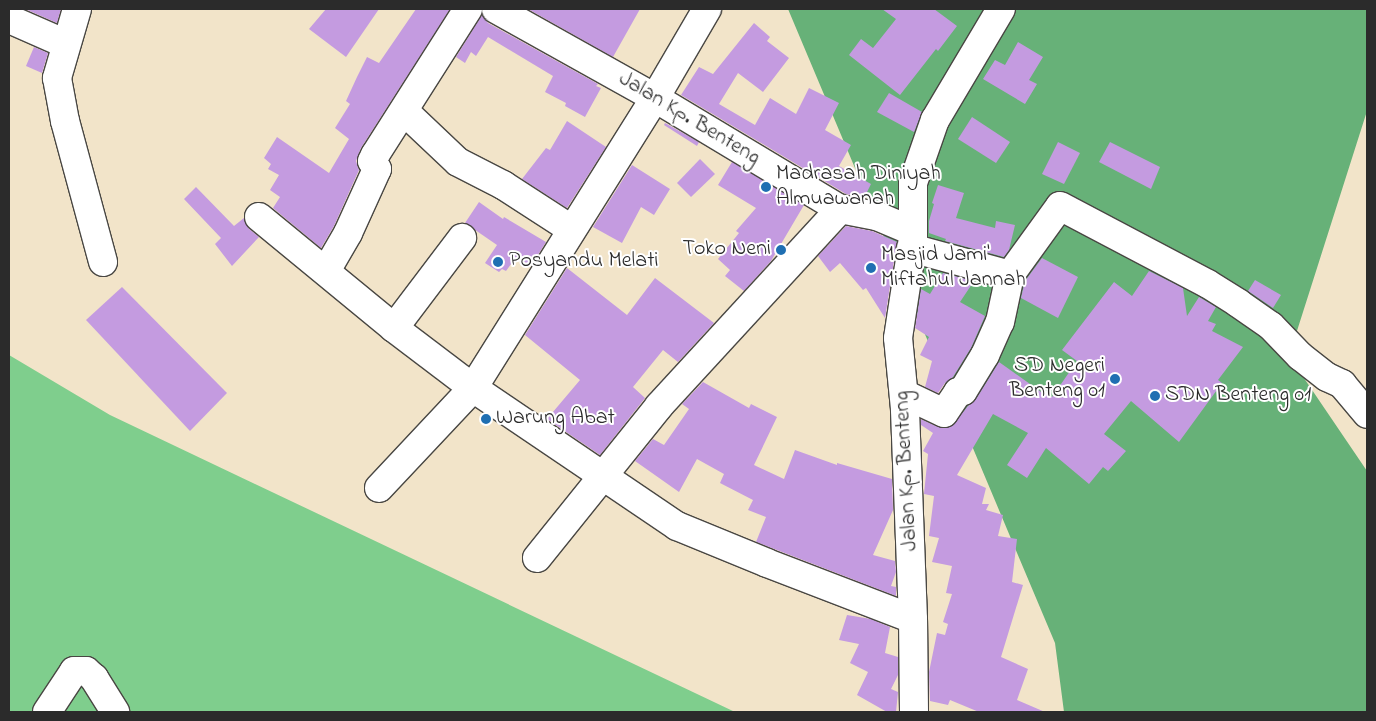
<!DOCTYPE html>
<style>
body{margin:0}
#map{position:relative;width:1376px;height:721px;overflow:hidden;background:#f2e4c9;font-family:"Indie Flower",sans-serif}
div>[style]{position:absolute}
.green>*{inset:0;background:#7fce8d}
.forest>*{inset:0;background:#67b178}
.building>*{inset:0;background:#c49be0}
.roads{filter:drop-shadow(1px 0 #494743) drop-shadow(-1px 0 #494743) drop-shadow(0 1px #494743) drop-shadow(0 -1px #494743)}
.minor>*{height:28px;margin:-14px;padding:0 14px;transform-origin:14px;border-radius:14px;background:#fff}
.dots>*{width:14px;height:14px;translate:-50% -50%;box-sizing:border-box;border:2px solid #fff;border-radius:50%}
span{translate:-50% -50%;white-space:nowrap;text-align:center;line-height:1.15;-webkit-text-stroke:4px #fff;paint-order:stroke}
.street-label{font-size:22px;color:#2b2b2b}
.poi-label{font-size:22px;color:#2b2b2b}
.left{translate:0 -50%;text-align:left}
.right{translate:-100% -50%;text-align:right}
.frame{position:absolute;inset:0;border:10px solid #2b2b2b;pointer-events:none}
</style>
<div id="map">
<div class="green">
<i style="clip-path:polygon(9px 355px,110px 415px,735px 712px,9px 712px)"></i>
</div>
<div class="forest">
<i style="clip-path:polygon(788px 9px,1367px 9px,1367px 111px,1289px 356px,1367px 471px,1367px 712px,1064px 712px,1055px 643px)"></i>
</div>
<div class="building">
<i style="clip-path:polygon(25px 9px,61px 9px,57px 23px)"></i>
<i style="clip-path:polygon(326px 9px,379px 9px,346px 57px,309px 29px)"></i>
<i style="clip-path:polygon(416px 9px,450px 9px,361px 148px,356px 161px,359px 170px,334px 226px,321px 248px,273px 208px,280px 197px,270px 190px,279px 175px,268px 169px,271px 164px,264px 158px,277px 137px,329px 173px,349px 139px,335px 128px,350px 104px,346px 101px,357px 77px,367px 57px,379px 63px)"></i>
<i style="clip-path:polygon(528px 9px,640px 9px,613px 57px)"></i>
<i style="clip-path:polygon(882px 9px,934px 9px,957px 26px,938px 51px,936px 49px,900px 95px,849px 55px,861px 39px,873px 48px,896px 19px)"></i>
<i style="clip-path:polygon(482px 15px,488px 23px,598px 84px,596px 86px,601px 88px,585px 117px,565px 106px,566px 103px,545px 92px,553px 76px,488px 37px,476px 56px,471px 52px,465px 63px,456px 57px)"></i>
<i style="clip-path:polygon(754px 23px,770px 37px,767px 41px,789px 58px,763px 92px,738px 73px,719px 104px,755px 125px,770px 98px,796px 114px,809px 88px,839px 103px,825px 130px,851px 145px,839px 166px,871px 184px,864px 198px,846px 194px,681px 95px,699px 67px,713px 74px)"></i>
<i style="clip-path:polygon(1018px 42px,1043px 57px,1029px 80px,1037px 84px,1025px 104px,983px 79px,995px 60px,1005px 65px)"></i>
<i style="clip-path:polygon(34px 47px,48px 53px,42px 73px,26px 66px)"></i>
<i style="clip-path:polygon(889px 93px,922px 112px,914px 132px,877px 112px)"></i>
<i style="clip-path:polygon(972px 117px,1010px 142px,996px 163px,958px 139px)"></i>
<i style="clip-path:polygon(567px 121px,606px 147px,567px 208px,522px 179px,546px 148px,550px 150px)"></i>
<i style="clip-path:polygon(665px 123px,699px 142px,697px 146px,664px 125px)"></i>
<i style="clip-path:polygon(1058px 142px,1080px 153px,1064px 184px,1042px 174px)"></i>
<i style="clip-path:polygon(1110px 142px,1160px 167px,1151px 189px,1099px 162px)"></i>
<i style="clip-path:polygon(700px 159px,715px 174px,691px 197px,677px 183px)"></i>
<i style="clip-path:polygon(732px 162px,804px 205px,771px 261px,744px 291px,725px 276px,730px 270px,718px 259px,739px 233px,736px 231px,756px 208px,718px 185px)"></i>
<i style="clip-path:polygon(632px 165px,670px 189px,654px 215px,641px 207px,622px 243px,593px 227px)"></i>
<i style="clip-path:polygon(938px 185px,964px 193px,956px 218px,995px 228px,996px 221px,1015px 225px,1009px 250px,1004px 257px,945px 241px,946px 239px,929px 233px,929px 221px,934px 204px,932px 203px)"></i>
<i style="clip-path:polygon(196px 187px,234px 226px,244px 218px,249px 229px,259px 237px,232px 266px,215px 244px,221px 238px,184px 199px)"></i>
<i style="clip-path:polygon(479px 202px,503px 219px,504px 217px,546px 242px,531px 266px,516px 257px,506px 271px,502px 269px,499px 272px,485px 263px,497px 245px,465px 223px)"></i>
<i style="clip-path:polygon(846px 226px,872px 231px,897px 242px,885px 318px,866px 288px,863px 290px,840px 263px,830px 272px,818px 256px)"></i>
<i style="clip-path:polygon(1042px 258px,1078px 277px,1058px 318px,1021px 298px,1025px 281px)"></i>
<i style="clip-path:polygon(567px 268px,627px 315px,655px 278px,714px 323px,678px 362px,663px 350px,633px 387px,645px 398px,600px 455px,547px 419px,580px 380px,525px 335px)"></i>
<i style="clip-path:polygon(1149px 271px,1183px 288px,1187px 316px,1199px 297px,1216px 307px,1208px 321px,1216px 324px,1212px 331px,1243px 347px,1218px 380px,1222px 383px,1179px 442px,1131px 401px,1104px 434px,1126px 451px,1108px 471px,1103px 467px,1089px 484px,1046px 448px,1027px 478px,1007px 465px,1028px 433px,993px 414px,957px 475px,986px 488px,982px 504px,989px 504px,986px 510px,1003px 515px,998px 536px,1017px 539px,1012px 582px,1023px 585px,1001px 657px,1028px 669px,1017px 700px,1045px 712px,979px 712px,950px 700px,948px 705px,930px 701px,929px 672px,937px 633px,945px 635px,948px 624px,943px 622px,952px 594px,946px 593px,952px 566px,932px 562px,939px 538px,929px 536px,934px 496px,924px 494px,928px 454px,923px 451px,933px 433px,921px 425px,921px 419px,938px 427px,952px 426px,968px 406px,976px 399px,999px 362px,1044px 394px,1045px 392px,1052px 397px,1077px 361px,1062px 350px,1114px 282px,1132px 296px)"></i>
<i style="clip-path:polygon(943px 273px,974px 281px,960px 302px,985px 316px,971px 348px,953px 377px,945px 383px,938px 393px,925px 387px,932px 361px,920px 355px,929px 337px,915px 328px,921px 289px,930px 294px)"></i>
<i style="clip-path:polygon(1255px 280px,1281px 295px,1273px 308px,1248px 291px)"></i>
<i style="clip-path:polygon(122px 287px,227px 393px,190px 431px,86px 320px)"></i>
<i style="clip-path:polygon(703px 382px,749px 408px,751px 404px,777px 417px,754px 465px,784px 479px,795px 450px,837px 465px,837px 463px,892px 479px,893px 510px,873px 555px,895px 561px,896px 572px,891px 586px,896px 587px,896px 596px,756px 542px,766px 517px,748px 510px,753px 500px,720px 483px,724px 474px,697px 459px,679px 492px,635px 461px,653px 439px,664px 445px,689px 409px,682px 404px)"></i>
<i style="clip-path:polygon(847px 615px,871px 619px,890px 627px,885px 653px,898px 657px,898px 675px,891px 689px,898px 692px,896px 712px,887px 712px,857px 695px,868px 672px,850px 663px,859px 644px,839px 640px)"></i>
</div>
<div class="roads">
<div class="minor">
<i style="left:77px;top:9px;width:72px;rotate:106.2deg"></i>
<i style="left:57px;top:78px;width:44px;rotate:79.5deg"></i>
<i style="left:65px;top:121px;width:146px;rotate:74.9deg"></i>
<i style="left:496px;top:9px;width:182px;rotate:29.2deg"></i>
<i style="left:655px;top:98px;width:216px;rotate:31deg"></i>
<i style="left:840px;top:209px;width:38px;rotate:11deg"></i>
<i style="left:877px;top:216px;width:38px;rotate:23deg"></i>
<i style="left:9px;top:19px;width:62px;rotate:23.7deg"></i>
<i style="left:404px;top:111px;width:74px;rotate:43.4deg"></i>
<i style="left:458px;top:162px;width:51px;rotate:27.1deg"></i>
<i style="left:503px;top:185px;width:81px;rotate:32.9deg"></i>
<i style="left:259px;top:217px;width:175px;rotate:39.4deg"></i>
<i style="left:394px;top:328px;width:99px;rotate:37.2deg"></i>
<i style="left:473px;top:388px;width:246px;rotate:34.1deg"></i>
<i style="left:677px;top:526px;width:97px;rotate:22.3deg"></i>
<i style="left:767px;top:563px;width:156px;rotate:21deg"></i>
<i style="left:911px;top:248px;width:103px;rotate:15.3deg"></i>
<i style="left:326px;top:271px;width:44px;rotate:-59.9deg"></i>
<i style="left:348px;top:233px;width:70px;rotate:-65.6deg"></i>
<i style="left:377px;top:169px;width:9px;rotate:-122deg"></i>
<i style="left:372px;top:161px;width:7px;rotate:-63deg"></i>
<i style="left:375px;top:155px;width:173px;rotate:-57.5deg"></i>
<i style="left:394px;top:328px;width:113px;rotate:-52.9deg"></i>
<i style="left:904px;top:394px;width:44px;rotate:25.4deg"></i>
<i style="left:944px;top:413px;width:25px;rotate:-56deg"></i>
<i style="left:958px;top:392px;width:5px;rotate:-11deg"></i>
<i style="left:963px;top:391px;width:42px;rotate:-58.6deg"></i>
<i style="left:985px;top:355px;width:36px;rotate:-66deg"></i>
<i style="left:1000px;top:322px;width:48px;rotate:-78deg"></i>
<i style="left:1010px;top:275px;width:85px;rotate:-54.1deg"></i>
<i style="left:1060px;top:206px;width:167px;rotate:27.8deg"></i>
<i style="left:1208px;top:284px;width:36px;rotate:32deg"></i>
<i style="left:1238px;top:303px;width:40px;rotate:34.9deg"></i>
<i style="left:1271px;top:326px;width:42px;rotate:46deg"></i>
<i style="left:1300px;top:356px;width:34px;rotate:38deg"></i>
<i style="left:1327px;top:377px;width:17px;rotate:25deg"></i>
<i style="left:1342px;top:384px;width:39px;rotate:50deg"></i>
<i style="left:379px;top:488px;width:137px;rotate:-46.8deg"></i>
<i style="left:473px;top:388px;width:342px;rotate:-57.9deg"></i>
<i style="left:655px;top:98px;width:103px;rotate:-59.7deg"></i>
<i style="left:537px;top:558px;width:195px;rotate:-51.2deg"></i>
<i style="left:659px;top:406px;width:268px;rotate:-47.4deg"></i>
<i style="left:47px;top:712px;width:49px;rotate:-56.6deg"></i>
<i style="left:74px;top:671px;width:12px"></i>
<i style="left:86px;top:671px;width:11px;rotate:41deg"></i>
<i style="left:94px;top:678px;width:40px;rotate:58deg"></i>
<i style="left:914px;top:712px;width:93px;rotate:-90.6deg"></i>
<i style="left:913px;top:619px;width:210px;rotate:-92.2deg"></i>
<i style="left:905px;top:409px;width:71px;rotate:-95.6deg"></i>
<i style="left:898px;top:338px;width:99px;rotate:-81.3deg"></i>
<i style="left:913px;top:240px;width:57px;rotate:-90deg"></i>
<i style="left:913px;top:183px;width:67px;rotate:-70.8deg"></i>
<i style="left:935px;top:120px;width:129px;rotate:-59.3deg"></i>
</div>
</div>
<div class="dots">
<i style="left:766px;top:187px;background:#1f6fb2"></i>
<i style="left:781px;top:250px;background:#1f6fb2"></i>
<i style="left:498px;top:262px;background:#1f6fb2"></i>
<i style="left:871px;top:268px;background:#1f6fb2"></i>
<i style="left:1115px;top:379px;background:#1f6fb2"></i>
<i style="left:1155px;top:396px;background:#1f6fb2"></i>
<i style="left:486px;top:419px;background:#1f6fb2"></i>
</div>
<div class="street-label">
<span style="left:689px;top:119px;rotate:31deg">Jalan Kp. Benteng</span>
<span style="left:907px;top:471px;rotate:-93deg">Jalan Kp. Benteng</span>
</div>
<div class="poi-label">
<span class="left" style="left:776px;top:187px">Madrasah Diniyah<br>Almuawanah</span>
<span class="right" style="left:771px;top:250px">Toko Neni</span>
<span class="left" style="left:881px;top:268px">Masjid Jami'<br>Miftahul Jannah</span>
<span class="left" style="left:509px;top:262px">Posyandu Melati</span>
<span class="right" style="left:1105px;top:379px">SD Negeri<br>Benteng 01</span>
<span class="left" style="left:1165px;top:396px">SDN Benteng 01</span>
<span class="left" style="left:496px;top:419px">Warung Abat</span>
</div>
<div class="frame"></div>
</div>
